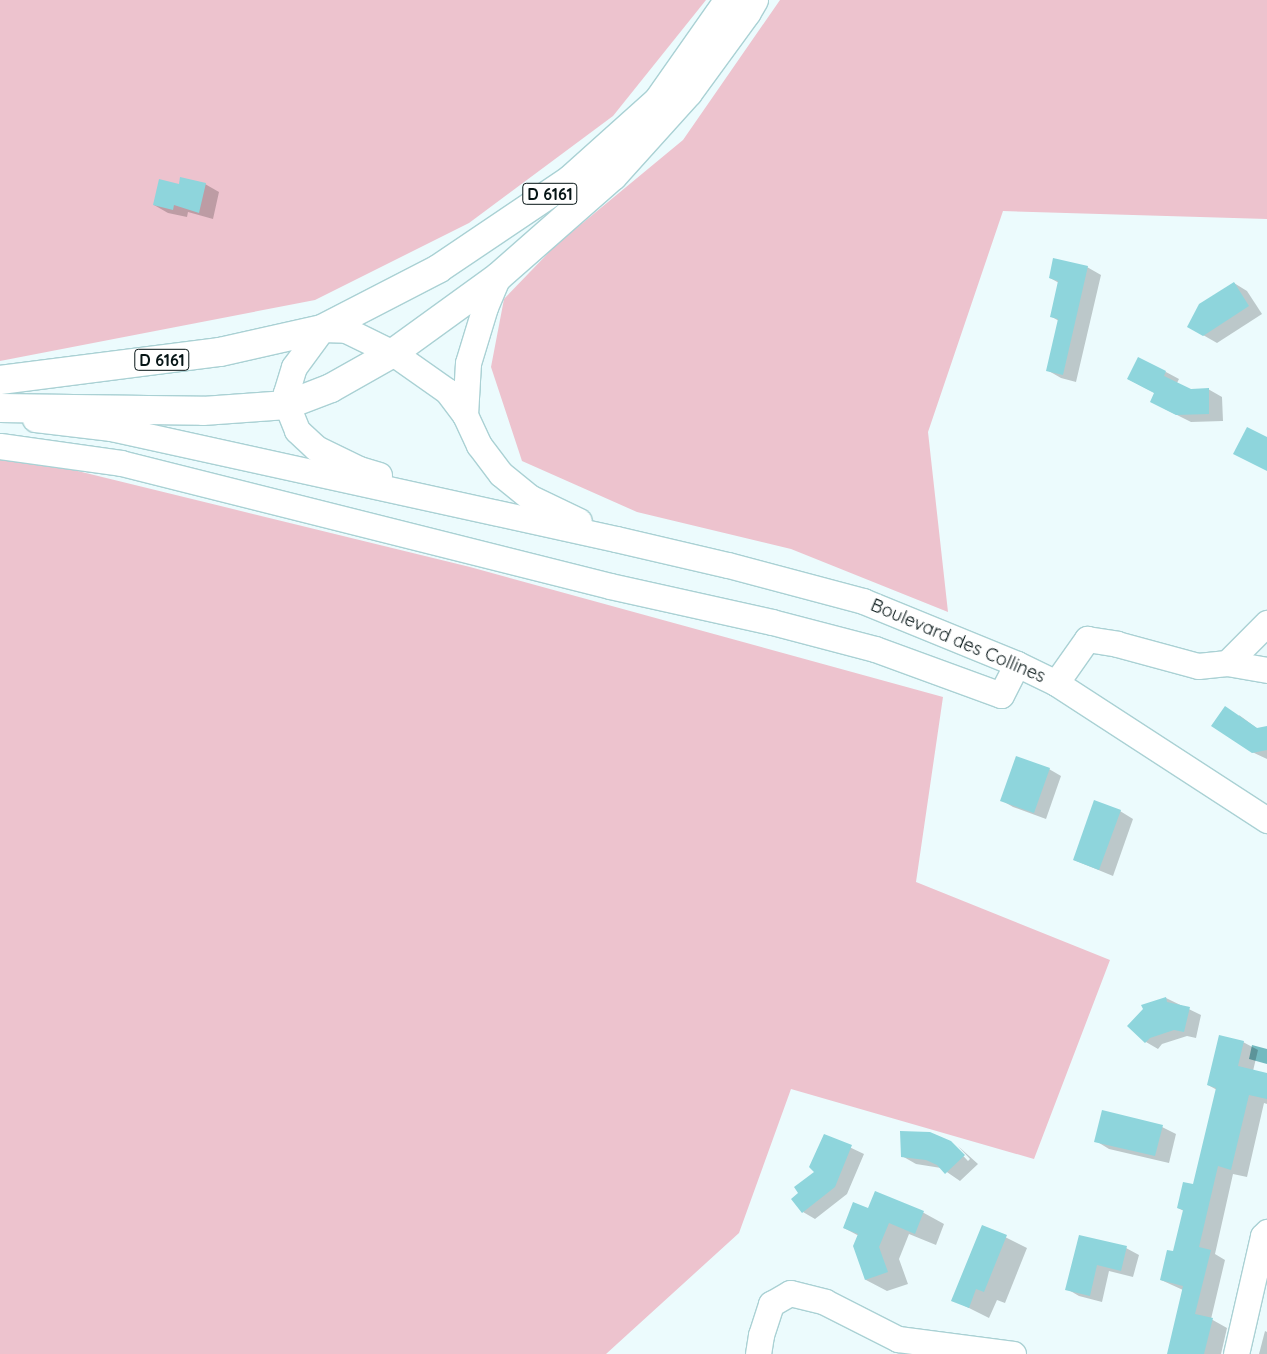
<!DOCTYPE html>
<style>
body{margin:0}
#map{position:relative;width:1267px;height:1354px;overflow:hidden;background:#ecfbfd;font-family:Quicksand,sans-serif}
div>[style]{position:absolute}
.green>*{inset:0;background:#edc3ce}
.water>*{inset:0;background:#73bac0}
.shadow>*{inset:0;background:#0003}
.building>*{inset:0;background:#8ed5dc}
.roads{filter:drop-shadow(1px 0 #aad1d4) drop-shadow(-1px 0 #aad1d4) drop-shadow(0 1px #aad1d4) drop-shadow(0 -1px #aad1d4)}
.minor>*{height:25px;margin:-12.5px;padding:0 12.5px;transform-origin:12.5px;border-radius:12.5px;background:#fff}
.major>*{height:28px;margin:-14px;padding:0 14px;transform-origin:14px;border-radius:14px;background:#fff}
span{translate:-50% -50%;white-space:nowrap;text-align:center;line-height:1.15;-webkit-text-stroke:4px #fff;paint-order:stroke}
.shield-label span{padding:1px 4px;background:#fff;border:1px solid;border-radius:4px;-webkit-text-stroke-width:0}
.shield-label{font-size:16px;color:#061516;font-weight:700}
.street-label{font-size:18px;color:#061516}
</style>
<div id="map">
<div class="green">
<i style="clip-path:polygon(0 0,706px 0,613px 116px,469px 223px,315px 300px,0 361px)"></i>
<i style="clip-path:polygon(780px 0,1267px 0,1267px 219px,1003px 211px,928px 432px,948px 612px,791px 549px,637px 512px,522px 461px,491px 367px,504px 299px,556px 245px,683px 140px)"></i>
<i style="clip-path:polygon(0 452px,470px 567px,943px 697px,916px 882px,1110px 960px,1034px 1159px,791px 1089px,739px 1233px,606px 1354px,0 1354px)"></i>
</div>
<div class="water">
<i style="clip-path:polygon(1252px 1045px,1267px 1049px,1267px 1064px,1249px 1059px)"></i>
</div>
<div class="shadow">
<i style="clip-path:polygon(205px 184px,219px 192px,213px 219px,188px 212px,187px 217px,168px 213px,154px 205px,180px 185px)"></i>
<i style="clip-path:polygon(1087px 267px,1101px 275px,1076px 382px,1061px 378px,1047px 370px,1059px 321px,1052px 317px,1059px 283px,1050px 278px)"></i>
<i style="clip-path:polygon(1234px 283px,1247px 291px,1262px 314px,1217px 343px,1189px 327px)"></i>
<i style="clip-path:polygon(1166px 372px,1179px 379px,1177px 383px,1190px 390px,1208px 389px,1222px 397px,1223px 421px,1191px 422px,1165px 409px,1155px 393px,1128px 379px)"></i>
<i style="clip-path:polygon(1239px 715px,1258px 729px,1267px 727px,1267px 759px,1252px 752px)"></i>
<i style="clip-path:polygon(1049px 769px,1061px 776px,1046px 819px,1013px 807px,1001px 800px)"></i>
<i style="clip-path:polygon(1120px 811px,1133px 819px,1113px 876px,1074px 860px)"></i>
<i style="clip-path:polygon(1166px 998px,1201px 1015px,1196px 1038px,1187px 1036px,1162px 1044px,1158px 1049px,1146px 1042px,1128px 1026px)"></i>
<i style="clip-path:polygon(1243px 1042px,1258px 1050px,1253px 1071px,1267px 1074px,1267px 1104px,1264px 1103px,1247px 1177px,1233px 1174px,1215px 1254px,1225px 1260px,1211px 1319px,1227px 1328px,1221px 1354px,1168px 1354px,1183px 1290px,1161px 1280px,1174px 1253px,1184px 1211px,1178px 1208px,1194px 1186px,1217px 1090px,1208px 1085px)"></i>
<i style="clip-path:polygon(1162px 1127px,1176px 1134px,1169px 1163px,1109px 1149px,1096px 1141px)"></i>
<i style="clip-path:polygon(824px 1135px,864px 1154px,847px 1194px,815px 1219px,803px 1212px,816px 1173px)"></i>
<i style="clip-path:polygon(951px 1143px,968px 1161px,970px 1159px,958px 1146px,978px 1164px,960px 1181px,941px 1168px,916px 1164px,902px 1156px)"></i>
<i style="clip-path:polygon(876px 1193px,924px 1213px,944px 1224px,936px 1245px,909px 1234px,899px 1259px,908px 1284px,887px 1291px,866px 1280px,859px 1236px,844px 1228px,869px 1210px)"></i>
<i style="clip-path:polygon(983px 1226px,1027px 1248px,1005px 1303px,997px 1300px,989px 1318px,953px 1300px)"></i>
<i style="clip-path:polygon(1080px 1236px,1126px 1248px,1139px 1255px,1133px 1277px,1109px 1271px,1102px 1302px,1079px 1296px,1067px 1289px)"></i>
<i style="clip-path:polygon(1265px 1331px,1267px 1332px,1267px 1354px,1259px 1354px)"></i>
</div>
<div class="building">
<i style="clip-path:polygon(180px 177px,206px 183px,199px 213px,174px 205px,173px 210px,153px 205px,159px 179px,179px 184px)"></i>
<i style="clip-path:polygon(1053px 258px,1088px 266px,1063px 375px,1046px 371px,1058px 319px,1050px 317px,1058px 281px,1049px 278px)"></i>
<i style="clip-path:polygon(1234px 282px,1249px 306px,1203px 336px,1187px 327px,1199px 304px)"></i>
<i style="clip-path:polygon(1138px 357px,1166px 371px,1164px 376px,1191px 389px,1209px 388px,1209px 414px,1176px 415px,1150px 402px,1154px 393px,1127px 379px)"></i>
<i style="clip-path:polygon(1247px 427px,1267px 437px,1267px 471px,1233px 454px)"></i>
<i style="clip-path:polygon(1225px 706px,1257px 728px,1267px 726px,1267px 750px,1252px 753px,1211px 726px)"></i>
<i style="clip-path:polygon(1016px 756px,1050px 768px,1034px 813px,1000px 801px)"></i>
<i style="clip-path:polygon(1094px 800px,1121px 810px,1099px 870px,1073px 860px)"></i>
<i style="clip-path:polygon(1166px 997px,1167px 1002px,1190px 1007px,1184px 1032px,1174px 1030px,1150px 1038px,1145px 1043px,1127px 1026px,1143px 1009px,1141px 1005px)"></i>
<i style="clip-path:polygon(1219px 1035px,1244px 1041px,1238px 1066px,1267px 1073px,1267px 1099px,1249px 1095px,1231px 1170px,1218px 1166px,1199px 1247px,1211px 1250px,1195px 1314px,1213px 1318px,1204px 1354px,1167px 1354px,1183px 1286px,1160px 1280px,1167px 1250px,1173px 1251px,1183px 1210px,1177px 1208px,1183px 1182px,1193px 1184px,1216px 1088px,1207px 1085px)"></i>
<i style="clip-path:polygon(1102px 1110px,1163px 1125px,1155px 1156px,1094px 1142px)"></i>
<i style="clip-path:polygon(900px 1131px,930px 1132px,951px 1141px,965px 1155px,945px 1174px,937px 1165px,926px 1160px,901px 1157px)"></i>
<i style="clip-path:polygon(824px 1134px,852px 1145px,835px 1187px,802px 1213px,791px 1199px,798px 1193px,794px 1187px,814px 1172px,809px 1167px)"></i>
<i style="clip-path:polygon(875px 1191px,924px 1211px,915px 1234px,889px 1223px,879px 1247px,888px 1272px,865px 1280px,853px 1246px,858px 1234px,843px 1228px,853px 1202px,868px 1208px)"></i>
<i style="clip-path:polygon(982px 1225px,1007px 1235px,984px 1292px,976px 1289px,969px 1308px,951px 1301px)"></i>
<i style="clip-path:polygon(1079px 1235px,1127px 1246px,1121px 1271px,1097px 1265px,1090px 1296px,1065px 1290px)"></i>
</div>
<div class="roads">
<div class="minor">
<i style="left:465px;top:415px;width:52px;rotate:-86.7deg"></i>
<i style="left:468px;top:363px;width:59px;rotate:-73.1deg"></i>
<i style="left:485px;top:307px;width:33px;rotate:-67deg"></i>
<i style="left:35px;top:419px;width:77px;rotate:6.8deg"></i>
<i style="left:111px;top:428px;width:517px;rotate:12.4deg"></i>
<i style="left:616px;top:539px;width:115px;rotate:13.1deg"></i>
<i style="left:728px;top:565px;width:140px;rotate:14.9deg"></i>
<i style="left:863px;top:601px;width:166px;rotate:22.2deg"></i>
<i style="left:1017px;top:664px;width:43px;rotate:26deg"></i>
<i style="left:1056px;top:683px;width:252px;rotate:33deg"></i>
<i style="left:0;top:446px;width:122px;rotate:8deg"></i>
<i style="left:121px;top:463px;width:504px;rotate:14.12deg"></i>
<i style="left:610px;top:586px;width:166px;rotate:12.5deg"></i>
<i style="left:772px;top:622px;width:106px;rotate:14.7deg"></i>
<i style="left:875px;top:649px;width:134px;rotate:20.1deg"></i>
<i style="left:1001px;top:695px;width:35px;rotate:-63deg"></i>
<i style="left:379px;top:475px;width:21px;rotate:-163deg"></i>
<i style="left:359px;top:469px;width:48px;rotate:-154deg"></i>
<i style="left:316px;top:448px;width:26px;rotate:-137deg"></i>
<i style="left:297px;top:430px;width:27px;rotate:-112deg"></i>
<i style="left:287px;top:405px;width:12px;rotate:-95deg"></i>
<i style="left:286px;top:393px;width:27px;rotate:-73deg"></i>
<i style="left:294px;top:367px;width:47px;rotate:-53.6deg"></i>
<i style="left:322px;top:329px;width:24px;rotate:2deg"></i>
<i style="left:346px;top:330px;width:52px;rotate:26.1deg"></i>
<i style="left:393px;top:353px;width:66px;rotate:35.1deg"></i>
<i style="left:447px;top:391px;width:30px;rotate:53deg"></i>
<i style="left:465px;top:415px;width:33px;rotate:65deg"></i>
<i style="left:479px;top:445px;width:36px;rotate:53deg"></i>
<i style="left:501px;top:474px;width:38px;rotate:39deg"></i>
<i style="left:531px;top:498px;width:53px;rotate:25.6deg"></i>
<i style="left:1227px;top:663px;width:57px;rotate:-45deg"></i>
<i style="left:1056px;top:683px;width:54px;rotate:-54.8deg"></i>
<i style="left:1087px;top:639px;width:30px;rotate:9deg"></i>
<i style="left:1117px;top:644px;width:84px;rotate:15.2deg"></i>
<i style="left:1198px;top:666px;width:29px;rotate:-6deg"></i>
<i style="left:1227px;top:663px;width:41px;rotate:9.9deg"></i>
<i style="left:758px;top:1354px;width:19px;rotate:-81deg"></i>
<i style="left:761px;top:1335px;width:33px;rotate:-72deg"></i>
<i style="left:771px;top:1304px;width:22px;rotate:-30deg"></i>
<i style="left:790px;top:1293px;width:36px;rotate:14deg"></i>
<i style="left:825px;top:1302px;width:82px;rotate:26.9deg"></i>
<i style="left:898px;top:1339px;width:116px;rotate:7.4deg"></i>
<i style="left:1236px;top:1354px;width:121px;rotate:-77.1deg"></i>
<i style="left:1263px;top:1236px;width:6px;rotate:-45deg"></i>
</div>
<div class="major">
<i style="left:0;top:380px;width:222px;rotate:-7.3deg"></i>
<i style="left:220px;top:352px;width:105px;rotate:-12.7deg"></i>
<i style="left:322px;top:329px;width:131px;rotate:-27.3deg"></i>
<i style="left:438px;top:269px;width:159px;rotate:-34deg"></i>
<i style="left:570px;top:180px;width:118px;rotate:-41.9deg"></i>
<i style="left:658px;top:101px;width:123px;rotate:-54.9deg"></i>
<i style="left:0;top:408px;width:203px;rotate:0.8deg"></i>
<i style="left:203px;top:411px;width:84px;rotate:-4.1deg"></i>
<i style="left:287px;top:405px;width:47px;rotate:-21.1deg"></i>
<i style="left:331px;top:388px;width:71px;rotate:-29.4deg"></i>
<i style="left:393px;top:353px;width:130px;rotate:-35.9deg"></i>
<i style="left:498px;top:277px;width:153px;rotate:-41.3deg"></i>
<i style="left:613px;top:176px;width:112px;rotate:-47.9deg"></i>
<i style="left:688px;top:93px;width:100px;rotate:-53.9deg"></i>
<i style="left:747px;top:12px;width:14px;rotate:-60deg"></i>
</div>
</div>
<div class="shield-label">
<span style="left:550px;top:194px">D 6161</span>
<span style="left:162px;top:360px">D 6161</span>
</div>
<div class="street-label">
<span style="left:958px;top:641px;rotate:23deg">Boulevard des Collines</span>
</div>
</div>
